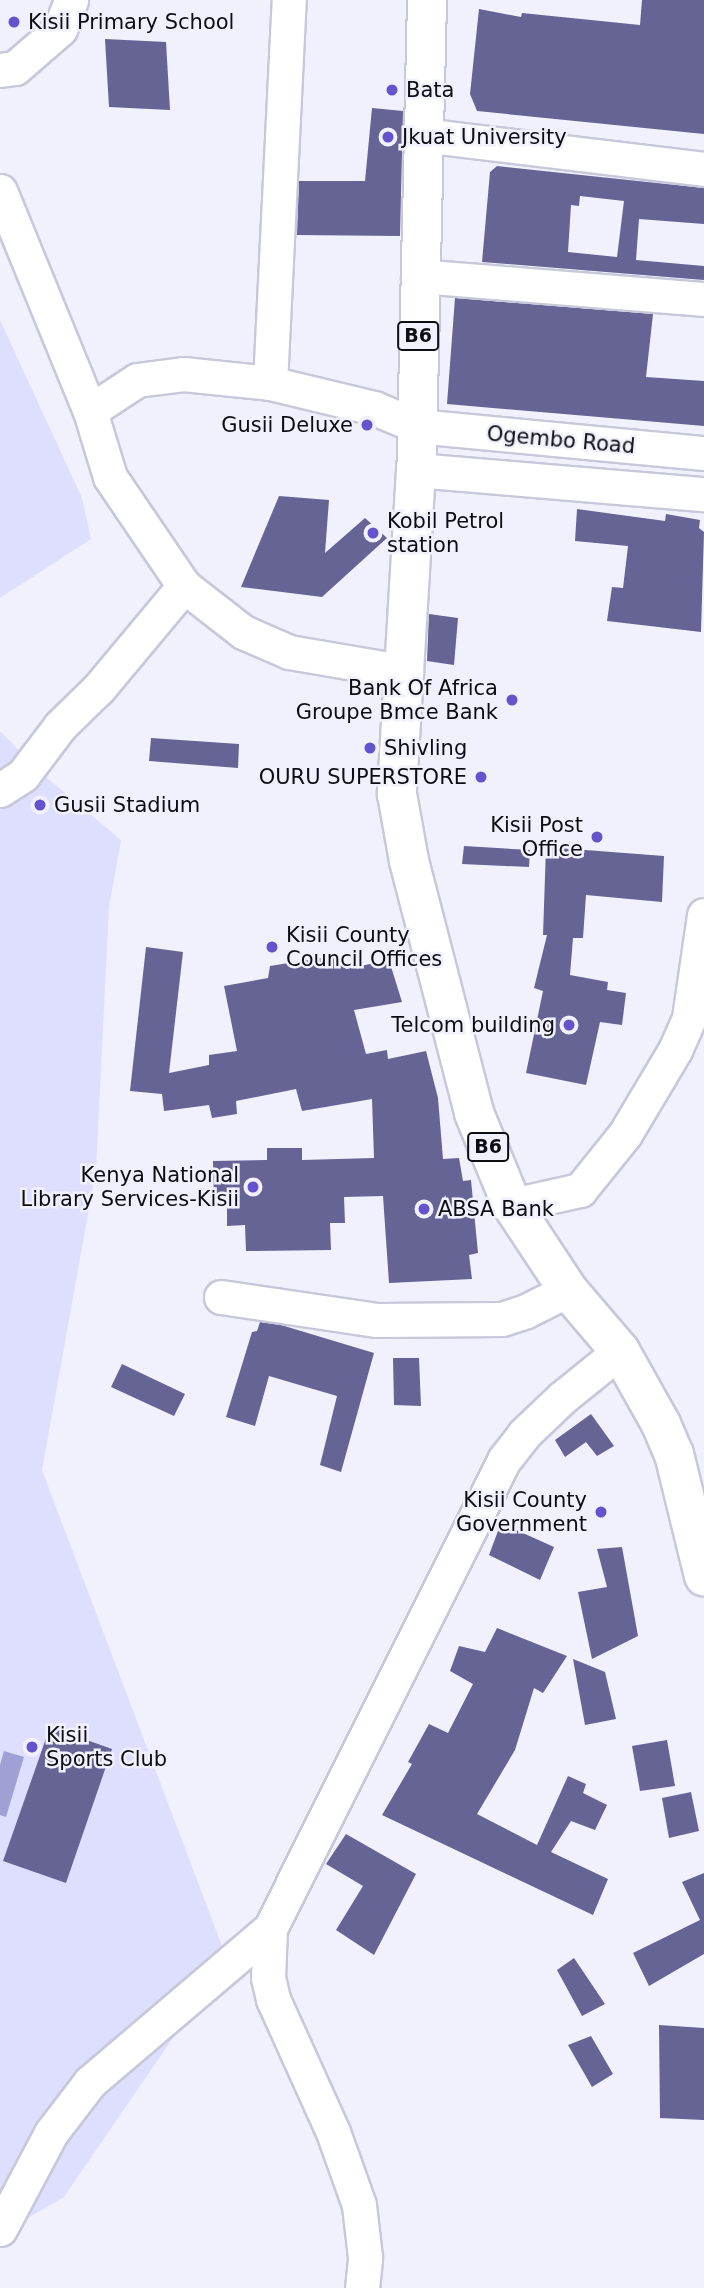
<!DOCTYPE html>
<style>
body{margin:0}
#map{position:relative;width:704px;height:2288px;overflow:hidden;background:#f1f1fd;font-family:"DejaVu Sans",sans-serif}
div>[style]{position:absolute}
.green>*{inset:0;background:#dedfff}
.water>*{inset:0;background:#a0a0d5}
.building>*{inset:0;background:#656495}
.roads{filter:drop-shadow(2px 0 #c8c8db) drop-shadow(-2px 0 #c8c8db) drop-shadow(0 2px #c8c8db) drop-shadow(0 -2px #c8c8db)}
.minor>*{height:33px;margin:-16.5px;padding:0 16.5px;transform-origin:16.5px;border-radius:16.5px;background:#fff}
.highway>*{height:38px;margin:-19px;padding:0 19px;transform-origin:19px;border-radius:19px;background:#fff}
.dots>*{width:19px;height:19px;translate:-50% -50%;box-sizing:border-box;border:4px solid #f1f1fd;border-radius:50%}
span{translate:-50% -50%;white-space:nowrap;text-align:center;line-height:1.15;-webkit-text-stroke:5px #f1f1fd;paint-order:stroke}
.shield-label span{padding:2px 5px;background:#f1f1fd;border:2px solid;border-radius:5px;-webkit-text-stroke-width:0}
.shield-label{font-size:19px;color:#0d0e14;font-weight:700}
.poi-label{font-size:21px;color:#0d0e14}
.left{translate:0 -50%;text-align:left}
.right{translate:-100% -50%;text-align:right}
.street-label{font-size:21px;color:#0d0e14}
</style>
<div id="map">
<div class="green">
<i style="clip-path:polygon(0 320px,82px 498px,91px 539px,0 598px)"></i>
<i style="clip-path:polygon(0 731px,39px 771px,121px 840px,109px 907px,96px 1170px,42px 1470px,227px 1959px,64px 2197px,0 2234px)"></i>
</div>
<div class="water">
<i style="clip-path:polygon(4px 1751px,24px 1757px,6px 1817px,0 1815px,0 1765px)"></i>
</div>
<div class="building">
<i style="clip-path:polygon(642px 0,704px 0,704px 134px,477px 111px,470px 94px,479px 9px,521px 17px,522px 13px,640px 25px)"></i>
<i style="clip-path:polygon(105px 39px,166px 42px,170px 110px,109px 107px)"></i>
<i style="clip-path:polygon(372px 108px,403px 111px,400px 236px,297px 235px,299px 181px,365px 181px)"></i>
<i style="clip-path:polygon(evenodd,497px 166px,704px 188px,704px 224px,639px 219px,636px 260px,704px 266px,704px 280px,482px 262px,490px 172px,497px 166px,580px 196px,624px 201px,617px 257px,568px 252px,571px 205px,579px 206px,580px 196px)"></i>
<i style="clip-path:polygon(455px 298px,653px 314px,646px 377px,704px 381px,704px 426px,447px 404px)"></i>
<i style="clip-path:polygon(279px 496px,329px 500px,325px 553px,365px 518px,387px 538px,322px 597px,241px 587px)"></i>
<i style="clip-path:polygon(577px 509px,665px 521px,666px 514px,700px 520px,699px 528px,704px 532px,701px 632px,607px 621px,612px 587px,623px 588px,628px 546px,575px 541px)"></i>
<i style="clip-path:polygon(429px 614px,458px 618px,454px 665px,427px 661px)"></i>
<i style="clip-path:polygon(151px 738px,239px 744px,238px 768px,149px 761px)"></i>
<i style="clip-path:polygon(464px 846px,530px 850px,529px 867px,462px 864px)"></i>
<i style="clip-path:polygon(546px 847px,664px 856px,662px 902px,586px 895px,583px 938px,573px 938px,570px 975px,608px 982px,607px 990px,626px 993px,622px 1025px,600px 1022px,586px 1085px,526px 1073px,543px 991px,534px 988px,547px 935px,543px 935px)"></i>
<i style="clip-path:polygon(146px 947px,183px 952px,169px 1073px,209px 1065px,209px 1055px,237px 1051px,224px 986px,268px 978px,270px 966px,339px 955px,346px 969px,389px 960px,402px 1002px,354px 1010px,366px 1054px,387px 1050px,388px 1059px,426px 1051px,438px 1098px,443px 1159px,459px 1158px,463px 1181px,471px 1180px,478px 1253px,469px 1255px,472px 1279px,389px 1283px,383px 1196px,344px 1197px,345px 1223px,330px 1223px,331px 1250px,246px 1251px,245px 1225px,227px 1226px,227px 1199px,214px 1199px,213px 1161px,267px 1160px,267px 1148px,302px 1148px,302px 1160px,374px 1158px,372px 1099px,302px 1111px,296px 1089px,236px 1101px,237px 1114px,212px 1118px,209px 1105px,164px 1111px,162px 1094px,130px 1091px)"></i>
<i style="clip-path:polygon(260px 1322px,281px 1325px,374px 1353px,341px 1472px,320px 1465px,337px 1396px,269px 1376px,255px 1426px,226px 1417px,252px 1332px,257px 1331px)"></i>
<i style="clip-path:polygon(393px 1358px,419px 1358px,421px 1406px,394px 1405px)"></i>
<i style="clip-path:polygon(122px 1364px,185px 1394px,174px 1416px,111px 1387px)"></i>
<i style="clip-path:polygon(591px 1414px,614px 1446px,597px 1456px,586px 1442px,565px 1457px,555px 1440px)"></i>
<i style="clip-path:polygon(501px 1523px,554px 1547px,540px 1580px,489px 1555px)"></i>
<i style="clip-path:polygon(622px 1547px,638px 1636px,592px 1659px,578px 1592px,607px 1587px,597px 1549px)"></i>
<i style="clip-path:polygon(497px 1628px,567px 1656px,543px 1693px,534px 1688px,515px 1750px,477px 1814px,537px 1845px,568px 1776px,586px 1784px,583px 1793px,607px 1805px,595px 1830px,571px 1821px,551px 1852px,608px 1879px,593px 1915px,382px 1815px,412px 1764px,408px 1762px,429px 1724px,448px 1733px,473px 1684px,450px 1671px,459px 1646px,485px 1652px)"></i>
<i style="clip-path:polygon(573px 1659px,605px 1672px,616px 1719px,585px 1725px)"></i>
<i style="clip-path:polygon(50px 1727px,112px 1749px,66px 1883px,3px 1861px)"></i>
<i style="clip-path:polygon(667px 1740px,675px 1786px,640px 1791px,632px 1746px)"></i>
<i style="clip-path:polygon(691px 1792px,699px 1831px,669px 1838px,662px 1798px)"></i>
<i style="clip-path:polygon(346px 1834px,416px 1874px,374px 1955px,336px 1930px,363px 1886px,326px 1864px)"></i>
<i style="clip-path:polygon(704px 1873px,704px 1954px,649px 1986px,633px 1953px,700px 1920px,682px 1882px)"></i>
<i style="clip-path:polygon(574px 1958px,605px 2004px,582px 2016px,557px 1970px)"></i>
<i style="clip-path:polygon(659px 2025px,704px 2028px,704px 2120px,660px 2118px)"></i>
<i style="clip-path:polygon(591px 2036px,613px 2074px,592px 2087px,568px 2045px)"></i>
</div>
<div class="roads">
<div class="minor">
<i style="left:0;top:70px;width:15px;rotate:-8deg"></i>
<i style="left:15px;top:68px;width:60px;rotate:-40.9deg"></i>
<i style="left:60px;top:29px;width:31px;rotate:-69deg"></i>
<i style="left:423px;top:135px;width:283px;rotate:6.9deg"></i>
<i style="left:0;top:191px;width:238px;rotate:67.8deg"></i>
<i style="left:90px;top:411px;width:69px;rotate:73.1deg"></i>
<i style="left:110px;top:477px;width:132px;rotate:55.8deg"></i>
<i style="left:184px;top:586px;width:75px;rotate:37.9deg"></i>
<i style="left:243px;top:632px;width:50px;rotate:23.5deg"></i>
<i style="left:289px;top:652px;width:119px;rotate:9.7deg"></i>
<i style="left:418px;top:276px;width:287px;rotate:4.6deg"></i>
<i style="left:270px;top:383px;width:383px;rotate:-87.2deg"></i>
<i style="left:90px;top:411px;width:56px;rotate:-33.4deg"></i>
<i style="left:137px;top:380px;width:46px;rotate:-7.4deg"></i>
<i style="left:183px;top:374px;width:87px;rotate:5.9deg"></i>
<i style="left:270px;top:383px;width:107px;rotate:13.5deg"></i>
<i style="left:374px;top:408px;width:47px;rotate:22.7deg"></i>
<i style="left:417px;top:426px;width:288px;rotate:5.4deg"></i>
<i style="left:416px;top:470px;width:289px;rotate:4.8deg"></i>
<i style="left:0;top:790px;width:27px;rotate:-33deg"></i>
<i style="left:23px;top:775px;width:61px;rotate:-52.9deg"></i>
<i style="left:60px;top:726px;width:54px;rotate:-44.3deg"></i>
<i style="left:99px;top:688px;width:133px;rotate:-50.2deg"></i>
<i style="left:512px;top:1205px;width:70px;rotate:-12.4deg"></i>
<i style="left:580px;top:1190px;width:72px;rotate:-51.2deg"></i>
<i style="left:625px;top:1134px;width:98px;rotate:-59.2deg"></i>
<i style="left:675px;top:1050px;width:35px;rotate:-66deg"></i>
<i style="left:689px;top:1018px;width:104px;rotate:-81.7deg"></i>
<i style="left:221px;top:1297px;width:158px;rotate:8.4deg"></i>
<i style="left:377px;top:1320px;width:125px;rotate:-0.5deg"></i>
<i style="left:502px;top:1319px;width:25px;rotate:-18deg"></i>
<i style="left:526px;top:1311px;width:47px;rotate:-26.6deg"></i>
<i style="left:0;top:2229px;width:109px;rotate:-62deg"></i>
<i style="left:51px;top:2133px;width:64px;rotate:-52.6deg"></i>
<i style="left:90px;top:2082px;width:236px;rotate:-40.4deg"></i>
<i style="left:362px;top:2288px;width:31px;rotate:-84deg"></i>
<i style="left:365px;top:2257px;width:52px;rotate:-96.6deg"></i>
<i style="left:359px;top:2205px;width:77px;rotate:-109.6deg"></i>
<i style="left:333px;top:2132px;width:146px;rotate:-114.3deg"></i>
<i style="left:273px;top:1999px;width:22px;rotate:-103deg"></i>
<i style="left:268px;top:1978px;width:49px;rotate:-87.7deg"></i>
<i style="left:270px;top:1929px;width:524px;rotate:-63.48deg"></i>
<i style="left:504px;top:1460px;width:33px;rotate:-52deg"></i>
<i style="left:524px;top:1434px;width:54px;rotate:-43.5deg"></i>
<i style="left:563px;top:1397px;width:73px;rotate:-38.9deg"></i>
</div>
<div class="highway">
<i style="left:427px;top:0;width:470px;rotate:91.3deg"></i>
<i style="left:416px;top:470px;width:325px;rotate:93.4deg"></i>
<i style="left:397px;top:794px;width:68px;rotate:79.8deg"></i>
<i style="left:409px;top:861px;width:260px;rotate:75.5deg"></i>
<i style="left:474px;top:1113px;width:100px;rotate:67.6deg"></i>
<i style="left:512px;top:1205px;width:102px;rotate:56.6deg"></i>
<i style="left:568px;top:1290px;width:80px;rotate:49.6deg"></i>
<i style="left:620px;top:1351px;width:84px;rotate:60.7deg"></i>
<i style="left:661px;top:1424px;width:33px;rotate:67deg"></i>
<i style="left:674px;top:1454px;width:126px;rotate:76.2deg"></i>
</div>
</div>
<div class="dots">
<i style="left:14px;top:22px;background:#6353cc"></i>
<i style="left:392px;top:90px;background:#6353cc"></i>
<i style="left:388px;top:137px;background:#6353cc"></i>
<i style="left:367px;top:425px;background:#6353cc"></i>
<i style="left:373px;top:533px;background:#6353cc"></i>
<i style="left:512px;top:700px;background:#6353cc"></i>
<i style="left:370px;top:748px;background:#6353cc"></i>
<i style="left:481px;top:777px;background:#6353cc"></i>
<i style="left:40px;top:805px;background:#6353cc"></i>
<i style="left:597px;top:837px;background:#6353cc"></i>
<i style="left:272px;top:947px;background:#6353cc"></i>
<i style="left:569px;top:1025px;background:#6353cc"></i>
<i style="left:253px;top:1187px;background:#6353cc"></i>
<i style="left:424px;top:1209px;background:#6353cc"></i>
<i style="left:601px;top:1512px;background:#6353cc"></i>
<i style="left:32px;top:1747px;background:#6353cc"></i>
</div>
<div class="shield-label">
<span style="left:418px;top:336px">B6</span>
<span style="left:488px;top:1147px">B6</span>
</div>
<div class="poi-label">
<span class="left" style="left:28px;top:22px">Kisii Primary School</span>
<span class="left" style="left:406px;top:90px">Bata</span>
<span class="left" style="left:402px;top:137px">Jkuat University</span>
<span class="right" style="left:353px;top:425px">Gusii Deluxe</span>
<span class="left" style="left:387px;top:533px">Kobil Petrol<br>station</span>
<span class="right" style="left:498px;top:700px">Bank Of Africa<br>Groupe Bmce Bank</span>
<span class="left" style="left:384px;top:748px">Shivling</span>
<span class="right" style="left:467px;top:777px">OURU SUPERSTORE</span>
<span class="left" style="left:54px;top:805px">Gusii Stadium</span>
<span class="right" style="left:583px;top:837px">Kisii Post<br>Office</span>
<span class="left" style="left:286px;top:947px">Kisii County<br>Council Offices</span>
<span class="right" style="left:555px;top:1025px">Telcom building</span>
<span class="right" style="left:239px;top:1187px">Kenya National<br>Library Services-Kisii</span>
<span class="left" style="left:438px;top:1209px">ABSA Bank</span>
<span class="right" style="left:587px;top:1512px">Kisii County<br>Government</span>
<span class="left" style="left:46px;top:1747px">Kisii<br>Sports Club</span>
</div>
<div class="street-label">
<span style="left:561px;top:440px;rotate:5deg">Ogembo Road</span>
</div>
</div>
